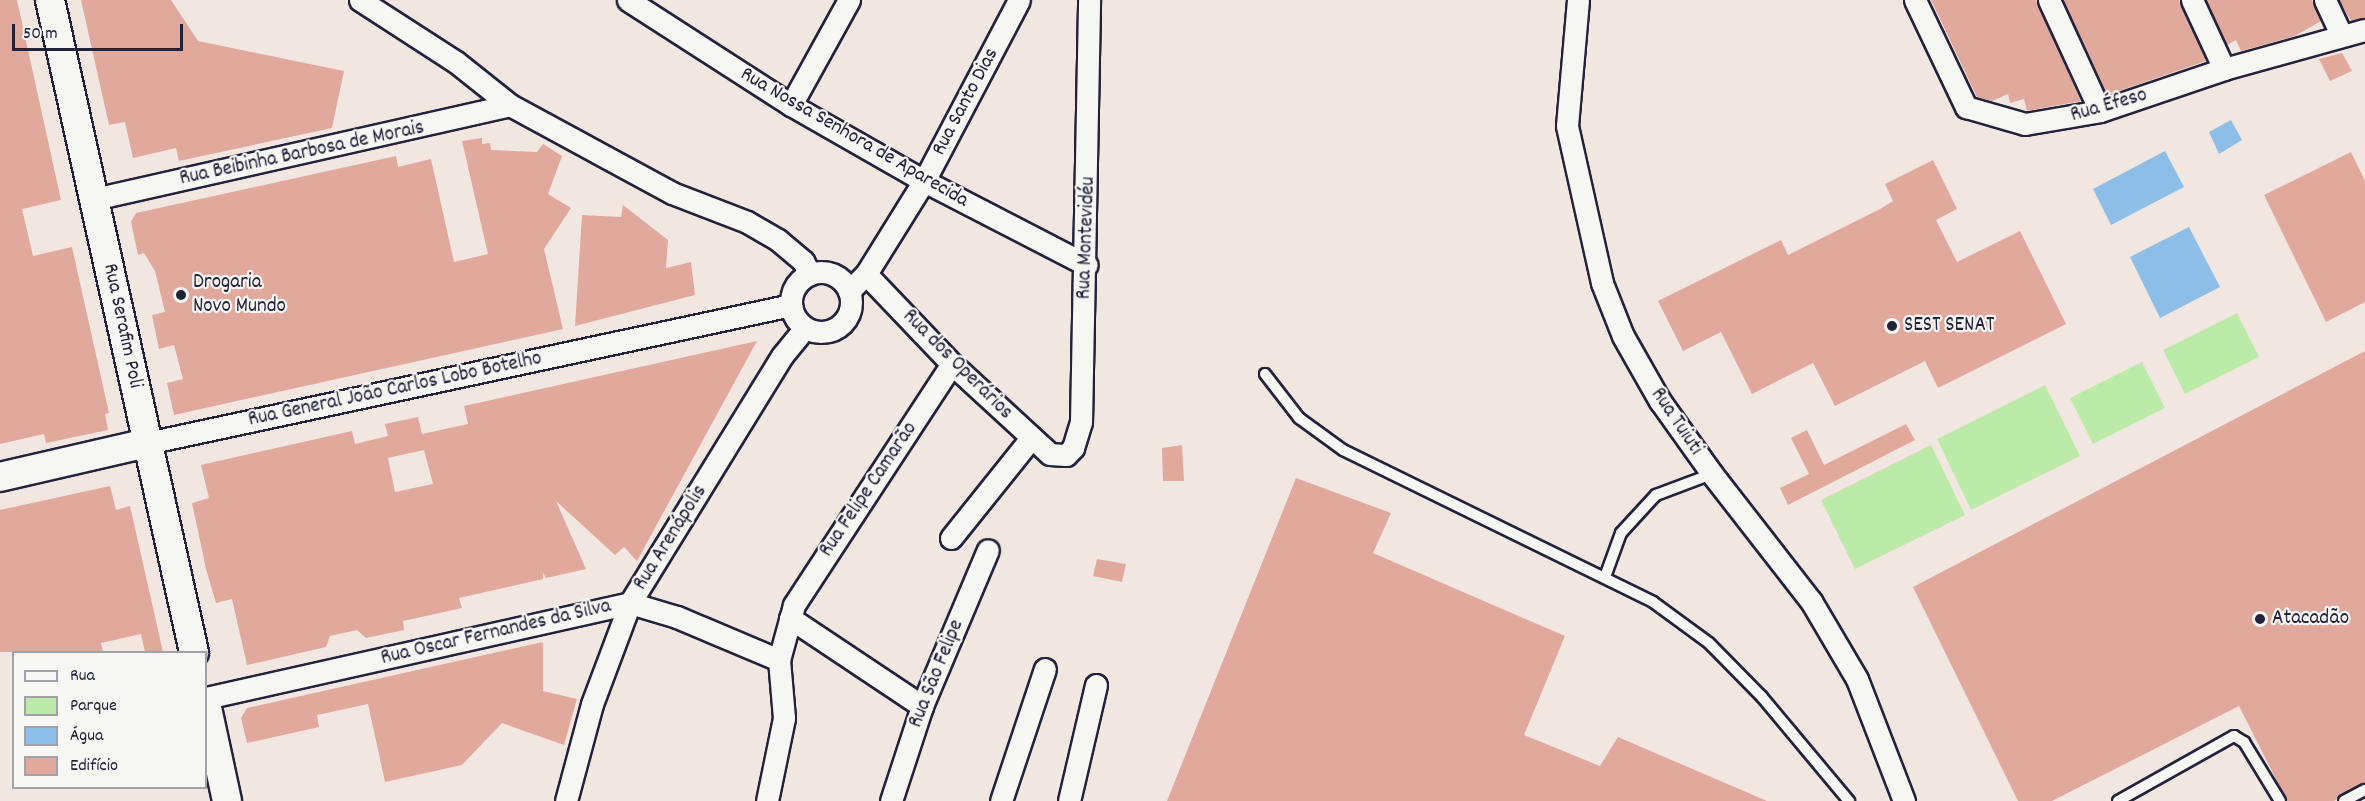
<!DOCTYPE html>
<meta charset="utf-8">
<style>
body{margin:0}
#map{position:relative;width:2365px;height:801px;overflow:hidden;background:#f2e6e1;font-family:Dekko,sans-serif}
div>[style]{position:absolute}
.green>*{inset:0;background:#bceba9}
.water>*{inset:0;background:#8dbee8}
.building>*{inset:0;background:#e1a89c}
.roads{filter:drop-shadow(2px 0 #22223b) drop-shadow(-2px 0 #22223b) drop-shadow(0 2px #22223b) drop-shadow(0 -2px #22223b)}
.lane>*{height:10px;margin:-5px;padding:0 5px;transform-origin:5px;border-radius:5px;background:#f6f6f2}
.street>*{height:21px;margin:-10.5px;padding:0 10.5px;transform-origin:10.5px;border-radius:10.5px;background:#f6f6f2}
.street>.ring{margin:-10.5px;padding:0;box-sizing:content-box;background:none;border:21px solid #f6f6f2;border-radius:50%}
.secondary>*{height:28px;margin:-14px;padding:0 14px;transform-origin:14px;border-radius:14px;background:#f6f6f2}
.dots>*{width:16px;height:16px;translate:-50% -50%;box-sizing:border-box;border:3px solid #f6f6f2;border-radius:50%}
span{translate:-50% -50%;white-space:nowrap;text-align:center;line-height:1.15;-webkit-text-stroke:4.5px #f6f6f2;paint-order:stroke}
.street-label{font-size:21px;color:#22223b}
.poi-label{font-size:21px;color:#22223b}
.left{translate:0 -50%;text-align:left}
.legend{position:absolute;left:12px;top:651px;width:195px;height:138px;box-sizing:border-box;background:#f6f6f2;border:2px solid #a1a1a9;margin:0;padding:8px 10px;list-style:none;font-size:18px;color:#22223b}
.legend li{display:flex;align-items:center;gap:12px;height:30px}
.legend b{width:30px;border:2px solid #a1a1a9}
.scale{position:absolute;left:12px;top:24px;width:171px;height:27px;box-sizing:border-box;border:3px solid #22223b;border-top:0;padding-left:8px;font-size:18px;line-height:21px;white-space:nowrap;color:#22223b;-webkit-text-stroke:4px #f6f6f2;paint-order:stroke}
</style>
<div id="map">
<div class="green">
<i style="clip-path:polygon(2237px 313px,2259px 357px,2185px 394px,2163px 350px)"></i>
<i style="clip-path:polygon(2142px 362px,2165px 408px,2093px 444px,2070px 398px)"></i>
<i style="clip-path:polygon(2045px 385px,2080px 456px,1971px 510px,1937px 439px)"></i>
<i style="clip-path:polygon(1931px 445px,1965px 515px,1855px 569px,1821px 500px)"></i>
</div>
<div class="water">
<i style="clip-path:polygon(2231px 120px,2242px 140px,2219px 154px,2209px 132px)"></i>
<i style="clip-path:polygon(2165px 151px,2184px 187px,2111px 225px,2093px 189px)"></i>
<i style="clip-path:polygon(2189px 227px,2220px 287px,2160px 318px,2130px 257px)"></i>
</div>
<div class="building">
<i style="clip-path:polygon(0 0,17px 0,61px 200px,22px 209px,33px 256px,72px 247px,109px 413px,105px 414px,108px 430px,46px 443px,44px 434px,0 444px)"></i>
<i style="clip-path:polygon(81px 0,171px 0,198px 41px,344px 71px,332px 128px,179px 161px,176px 148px,133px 158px,125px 122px,109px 125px)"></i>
<i style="clip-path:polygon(1931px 0,2036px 0,2081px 101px,2027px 111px,2024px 99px,2010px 103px,2008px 94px,1992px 101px,1977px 97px)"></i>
<i style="clip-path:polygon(2063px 0,2179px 0,2206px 61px,2107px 95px)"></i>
<i style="clip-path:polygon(2206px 0,2312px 0,2321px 21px,2295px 36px,2241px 51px,2236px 40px,2227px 45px)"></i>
<i style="clip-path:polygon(2339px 0,2365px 0,2365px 18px,2351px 21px)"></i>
<i style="clip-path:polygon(2342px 53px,2352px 71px,2330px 81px,2319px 59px)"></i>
<i style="clip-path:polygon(482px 138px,482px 144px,490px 143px,491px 150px,537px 152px,543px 144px,562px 156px,548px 194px,571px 208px,544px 249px,563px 329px,174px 415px,167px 383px,183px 379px,174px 345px,159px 349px,152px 315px,165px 312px,155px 271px,144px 253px,138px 255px,131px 222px,136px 213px,396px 156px,398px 167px,431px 159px,454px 262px,488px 254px,462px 141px)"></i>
<i style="clip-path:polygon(2351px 152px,2365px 181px,2365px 302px,2326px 322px,2264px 195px)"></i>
<i style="clip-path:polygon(1933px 160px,1957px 209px,1936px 220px,1957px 262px,2020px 231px,2066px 324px,1938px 388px,1925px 361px,1835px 406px,1813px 363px,1752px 394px,1721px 332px,1683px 351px,1658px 301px,1781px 240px,1788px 255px,1880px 209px,1893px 201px,1885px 184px)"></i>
<i style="clip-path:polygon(623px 205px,668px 240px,666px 268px,691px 262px,695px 295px,575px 326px,582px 215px,621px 217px)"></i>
<i style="clip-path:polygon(evenodd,757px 341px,637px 561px,624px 547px,615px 555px,556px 501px,586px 569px,546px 578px,543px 573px,543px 579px,459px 598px,462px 608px,403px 621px,404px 630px,366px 638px,357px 630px,330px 636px,326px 647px,247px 665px,232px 599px,216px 603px,206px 569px,192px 503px,209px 498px,201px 465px,352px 431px,355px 444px,388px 436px,385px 424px,418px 417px,422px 434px,468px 424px,464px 406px,757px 341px,424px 450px,433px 484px,395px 492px,388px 458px,424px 450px)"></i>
<i style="clip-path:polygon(2365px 351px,2365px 783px,2334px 801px,2287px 801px,2239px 706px,2052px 801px,2018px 801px,1913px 587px)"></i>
<i style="clip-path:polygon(1906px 424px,1915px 440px,1788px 505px,1780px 488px,1809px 474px,1791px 438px,1807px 430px,1824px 465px)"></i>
<i style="clip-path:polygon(1182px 445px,1184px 481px,1163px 481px,1162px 448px)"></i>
<i style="clip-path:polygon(1296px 478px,1391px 513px,1373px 553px,1565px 636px,1524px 735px,1600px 766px,1618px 737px,1767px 801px,1167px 801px)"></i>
<i style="clip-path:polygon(110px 486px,116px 510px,130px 506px,163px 652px,145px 652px,141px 634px,101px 643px,103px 652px,0 652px,0 510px)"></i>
<i style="clip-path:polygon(1097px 559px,1126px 564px,1122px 582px,1093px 576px)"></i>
<i style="clip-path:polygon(543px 642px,543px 691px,577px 699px,564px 745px,502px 723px,462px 765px,385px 782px,368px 704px,317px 715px,319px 727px,247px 743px,241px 718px,247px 708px)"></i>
</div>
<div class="roads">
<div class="lane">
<i style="left:1265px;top:374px;width:56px;rotate:52.3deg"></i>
<i style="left:1299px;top:418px;width:54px;rotate:36deg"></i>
<i style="left:1343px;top:450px;width:345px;rotate:26.1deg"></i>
<i style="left:1653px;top:602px;width:69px;rotate:36.2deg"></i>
<i style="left:1709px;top:643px;width:76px;rotate:45.5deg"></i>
<i style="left:1762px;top:697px;width:136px;rotate:50.1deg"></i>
<i style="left:1605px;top:577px;width:47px;rotate:-70deg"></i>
<i style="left:1621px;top:533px;width:52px;rotate:-47.4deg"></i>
<i style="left:1656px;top:495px;width:60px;rotate:-20.6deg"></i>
<i style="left:2118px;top:801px;width:133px;rotate:-29.3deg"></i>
<i style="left:2234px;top:736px;width:12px;rotate:31deg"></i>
<i style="left:2244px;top:742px;width:69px;rotate:58.6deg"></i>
<i style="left:2344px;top:801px;width:24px;rotate:-28deg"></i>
</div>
<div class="street">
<i style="left:360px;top:0;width:114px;rotate:32.9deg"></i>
<i style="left:456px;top:62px;width:69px;rotate:38.5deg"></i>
<i style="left:510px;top:105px;width:184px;rotate:28.5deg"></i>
<i style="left:672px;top:193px;width:80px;rotate:21.1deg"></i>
<i style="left:747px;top:222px;width:36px;rotate:30deg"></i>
<i style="left:778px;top:240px;width:33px;rotate:40deg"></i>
<i style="left:803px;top:261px;width:15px;rotate:62deg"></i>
<i style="left:628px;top:0;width:194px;rotate:32.8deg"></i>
<i style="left:791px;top:105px;width:153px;rotate:29.7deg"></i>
<i style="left:924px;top:181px;width:183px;rotate:27.3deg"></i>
<i style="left:1578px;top:0;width:126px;rotate:95deg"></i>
<i style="left:1567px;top:126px;width:161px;rotate:77.4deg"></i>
<i style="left:1602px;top:283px;width:57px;rotate:68.4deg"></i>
<i style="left:1623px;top:336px;width:75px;rotate:60.4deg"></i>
<i style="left:1660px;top:401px;width:90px;rotate:54.5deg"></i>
<i style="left:1712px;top:474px;width:161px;rotate:52.1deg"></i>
<i style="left:1811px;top:601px;width:91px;rotate:59.5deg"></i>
<i style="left:1857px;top:679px;width:131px;rotate:68.9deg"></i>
<i style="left:1915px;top:0;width:119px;rotate:64.5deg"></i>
<i style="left:1966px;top:107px;width:61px;rotate:16.1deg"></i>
<i style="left:2025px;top:124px;width:76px;rotate:-9.8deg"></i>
<i style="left:2100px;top:111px;width:131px;rotate:-18.7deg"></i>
<i style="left:2224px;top:69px;width:146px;rotate:-15.5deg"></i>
<i style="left:2049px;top:0;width:122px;rotate:65.3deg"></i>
<i style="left:2192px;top:0;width:76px;rotate:65.1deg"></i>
<i style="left:2325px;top:0;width:38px;rotate:65deg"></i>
<i style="left:791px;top:105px;width:120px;rotate:-61.1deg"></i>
<i style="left:94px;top:199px;width:426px;rotate:-12.7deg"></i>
<i class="ring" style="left:791px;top:272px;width:39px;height:39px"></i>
<i style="left:866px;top:274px;width:124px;rotate:46.3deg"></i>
<i style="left:952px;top:364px;width:133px;rotate:42.6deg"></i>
<i style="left:1050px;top:454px;width:16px;rotate:4deg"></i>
<i style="left:1066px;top:455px;width:10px;rotate:-45deg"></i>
<i style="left:1073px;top:448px;width:27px;rotate:-73deg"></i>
<i style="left:1081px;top:422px;width:422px;rotate:-88.9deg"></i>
<i style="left:849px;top:291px;width:24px;rotate:-45deg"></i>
<i style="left:866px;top:274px;width:110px;rotate:-58.1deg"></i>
<i style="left:924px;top:181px;width:204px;rotate:-62.3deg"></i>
<i style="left:147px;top:443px;width:659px;rotate:-12.09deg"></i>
<i style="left:951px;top:538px;width:128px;rotate:-51.3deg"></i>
<i style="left:790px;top:618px;width:159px;rotate:33.7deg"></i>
<i style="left:206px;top:698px;width:435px;rotate:-12.6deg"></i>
<i style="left:630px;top:603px;width:49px;rotate:16.6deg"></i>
<i style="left:677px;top:617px;width:111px;rotate:22.9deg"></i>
<i style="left:566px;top:801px;width:100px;rotate:-75deg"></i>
<i style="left:592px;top:704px;width:108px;rotate:-69.4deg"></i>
<i style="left:630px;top:603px;width:290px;rotate:-58.4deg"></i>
<i style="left:782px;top:356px;width:36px;rotate:-51deg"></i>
<i style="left:767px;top:801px;width:85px;rotate:-78.4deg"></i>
<i style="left:784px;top:718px;width:58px;rotate:-94.9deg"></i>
<i style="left:779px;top:660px;width:57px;rotate:-74.7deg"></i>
<i style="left:794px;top:605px;width:288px;rotate:-56.8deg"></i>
<i style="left:891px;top:801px;width:100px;rotate:-71.9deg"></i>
<i style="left:922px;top:706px;width:169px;rotate:-67.1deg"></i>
<i style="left:1001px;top:801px;width:139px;rotate:-71.6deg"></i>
<i style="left:1069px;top:801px;width:119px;rotate:-76.9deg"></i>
</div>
<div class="secondary">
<i style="left:50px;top:0;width:668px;rotate:77.55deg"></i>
<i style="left:0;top:477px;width:151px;rotate:-13deg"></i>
<i style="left:206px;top:703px;width:100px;rotate:77.9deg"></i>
</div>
</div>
<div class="dots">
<i style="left:181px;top:295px;background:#22223b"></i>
<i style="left:1892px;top:326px;background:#22223b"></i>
<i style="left:2260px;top:619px;background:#22223b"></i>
</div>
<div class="street-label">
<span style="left:966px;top:102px;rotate:-62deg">Rua Santo Dias</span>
<span style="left:2109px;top:106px;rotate:-16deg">Rua Éfeso</span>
<span style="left:854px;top:138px;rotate:30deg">Rua Nossa Senhora de Aparecida</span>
<span style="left:302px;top:154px;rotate:-12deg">Rua Beibinha Barbosa de Morais</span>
<span style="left:1087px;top:238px;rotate:-88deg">Rua Montevidéu</span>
<span style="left:122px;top:326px;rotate:78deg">Rua Serafim Poli</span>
<span style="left:957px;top:365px;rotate:45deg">Rua dos Operários</span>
<span style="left:395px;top:390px;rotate:-12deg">Rua General João Carlos Lobo Botelho</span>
<span style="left:1676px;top:422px;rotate:56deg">Rua Tuiuti</span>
<span style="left:869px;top:490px;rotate:-56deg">Rua Felipe Camarão</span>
<span style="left:671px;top:538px;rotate:-58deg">Rua Arenápolis</span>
<span style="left:496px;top:633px;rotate:-13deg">Rua Oscar Fernandes da Silva</span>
<span style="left:937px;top:674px;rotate:-68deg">Rua São Felipe</span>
</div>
<div class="poi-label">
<span class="left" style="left:193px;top:295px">Drogaria<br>Novo Mundo</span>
<span class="left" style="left:1904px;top:326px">SEST SENAT</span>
<span class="left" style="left:2272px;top:619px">Atacadão</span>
</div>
<ul class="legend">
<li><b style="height:8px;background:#f6f6f2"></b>Rua</li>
<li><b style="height:16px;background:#bceba9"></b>Parque</li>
<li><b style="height:16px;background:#8dbee8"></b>Água</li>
<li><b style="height:16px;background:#e1a89c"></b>Edifício</li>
</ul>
<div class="scale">50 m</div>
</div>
